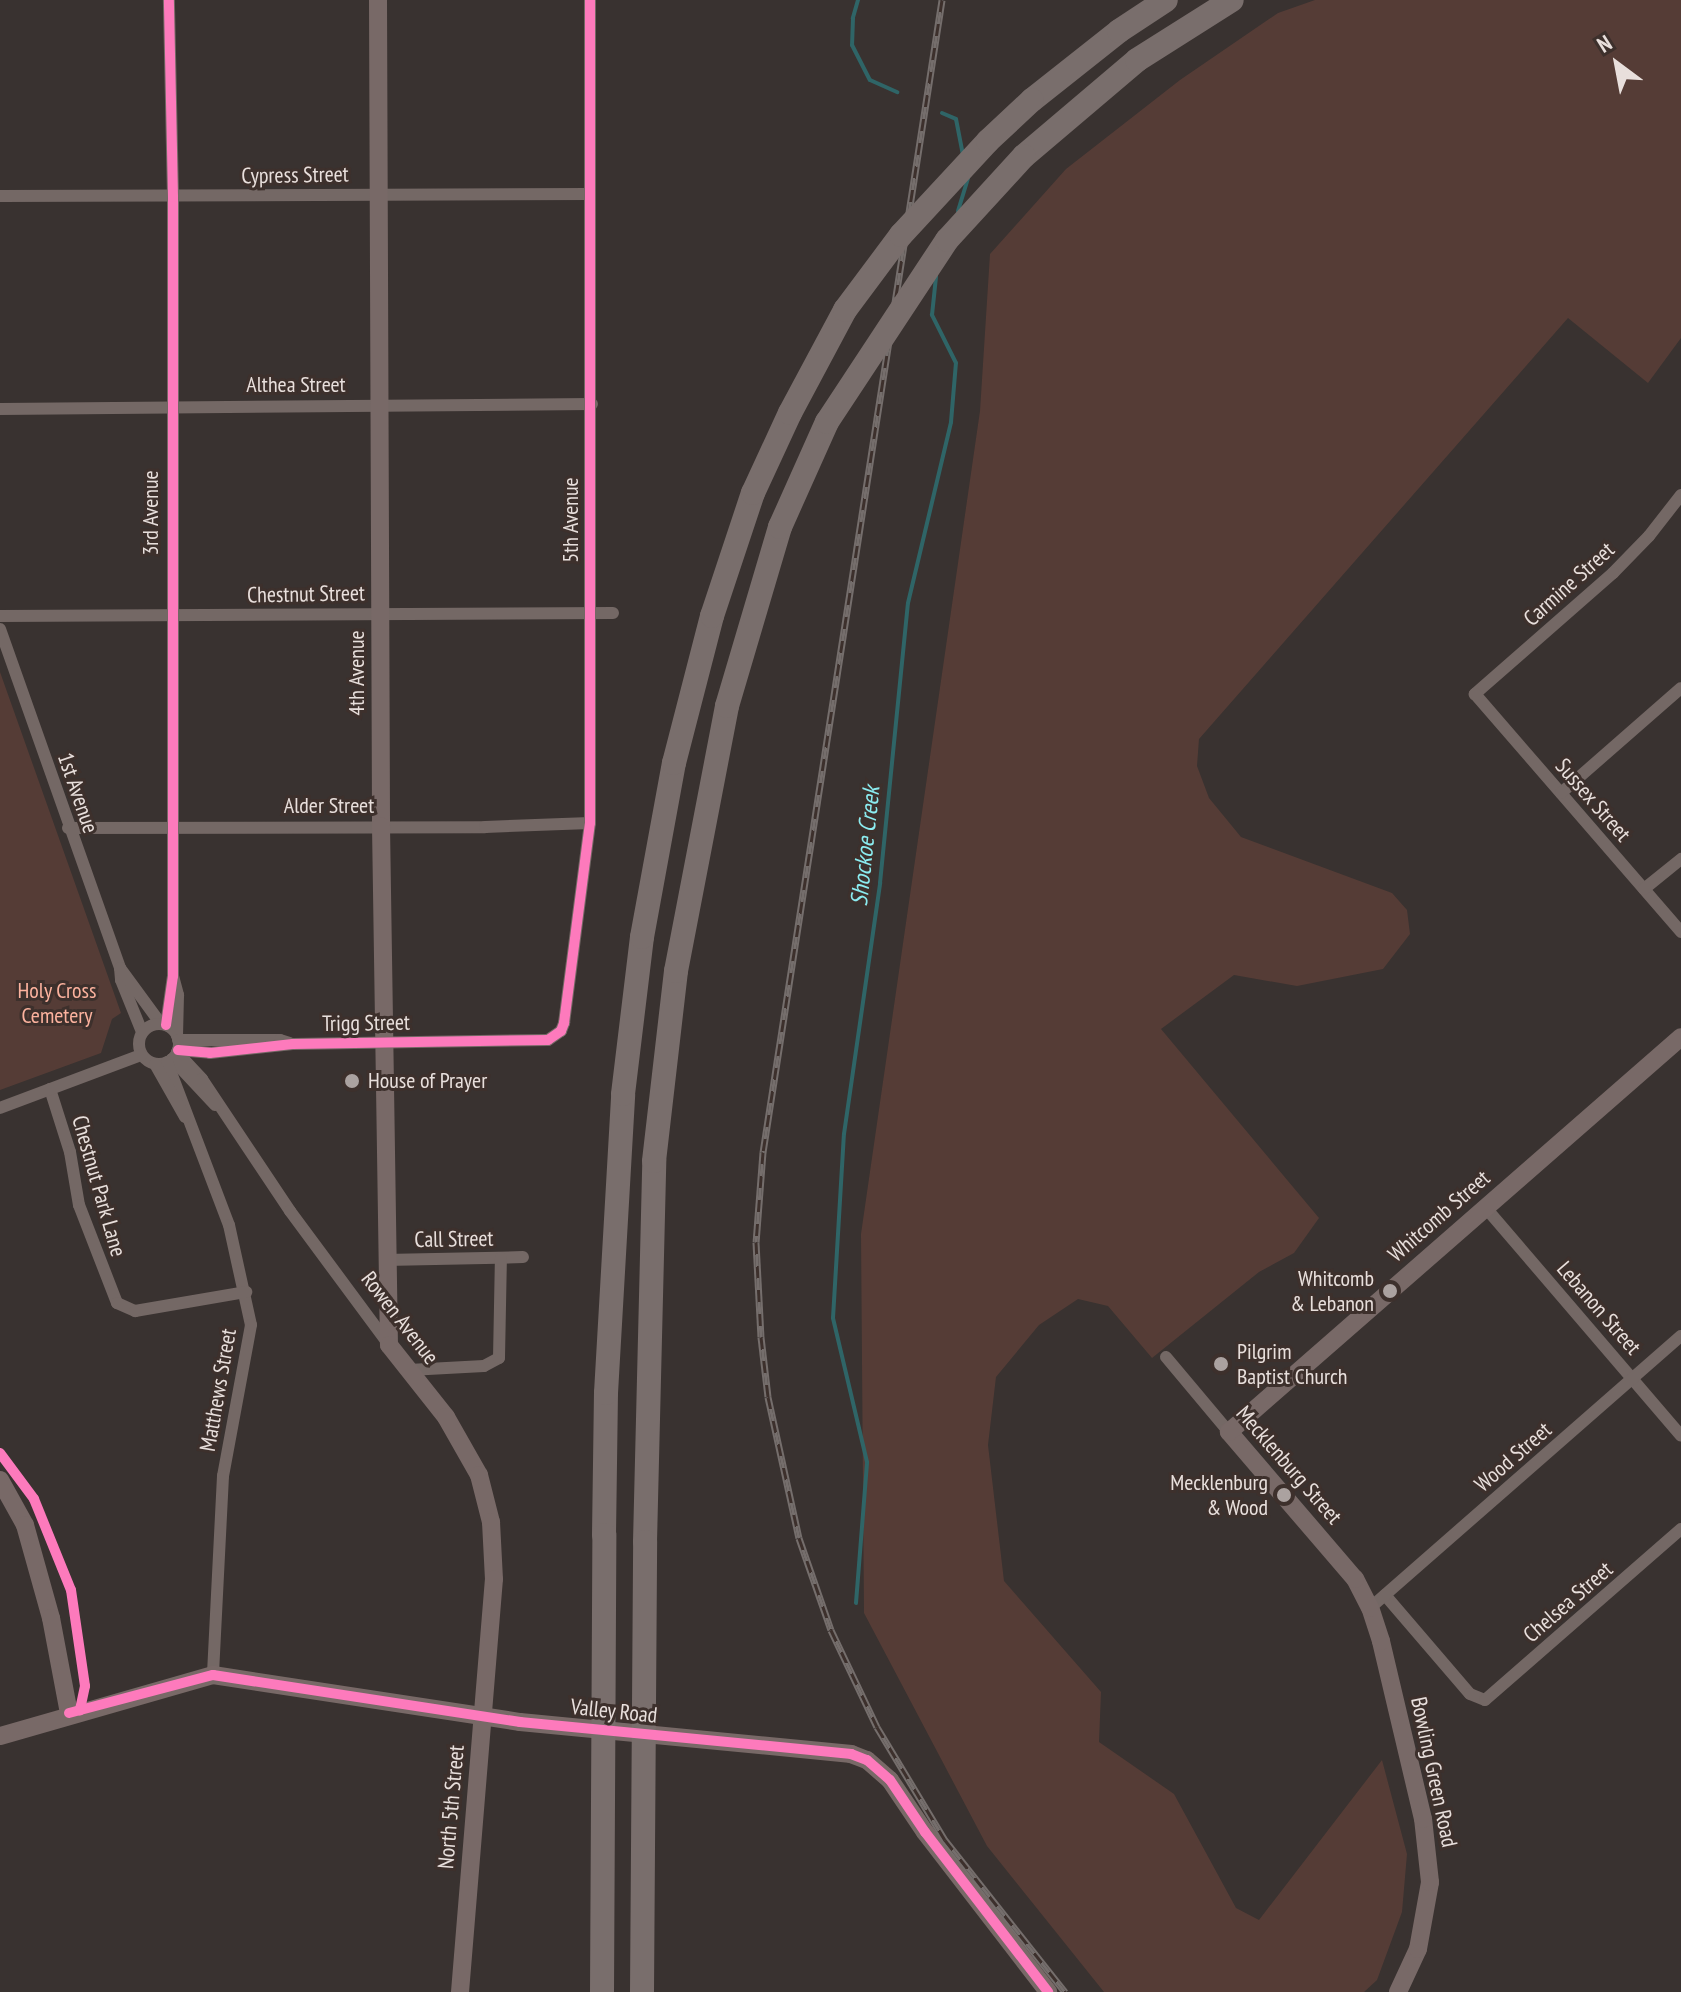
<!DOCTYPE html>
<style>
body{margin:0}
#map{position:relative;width:1681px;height:1992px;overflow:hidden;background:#393230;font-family:"PT Sans Narrow",sans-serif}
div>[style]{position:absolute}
.green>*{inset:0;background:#553c36}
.stream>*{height:4px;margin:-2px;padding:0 2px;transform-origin:2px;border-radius:2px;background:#2f6567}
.street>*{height:12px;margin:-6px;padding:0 6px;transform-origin:6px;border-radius:6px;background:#746865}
.street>.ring{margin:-6px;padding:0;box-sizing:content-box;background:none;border:12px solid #746865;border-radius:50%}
.secondary>*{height:18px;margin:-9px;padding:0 9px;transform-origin:9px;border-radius:9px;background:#786967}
.highway>*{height:24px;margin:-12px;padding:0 12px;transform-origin:12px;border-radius:12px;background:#796e6c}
.rail>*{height:7px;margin-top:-3.5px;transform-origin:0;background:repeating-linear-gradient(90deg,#3d302c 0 12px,#756e6c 0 24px);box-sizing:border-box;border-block:2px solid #756e6c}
.secondary-bridge>*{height:18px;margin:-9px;padding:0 9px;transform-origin:9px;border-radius:9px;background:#786967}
.highway-bridge>*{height:24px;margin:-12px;padding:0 12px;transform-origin:12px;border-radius:12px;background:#796e6c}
.cycleway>*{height:10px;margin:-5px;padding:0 5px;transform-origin:5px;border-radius:5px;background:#fd7abc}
.dots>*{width:22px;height:22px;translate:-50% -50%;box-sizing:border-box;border:4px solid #3d302c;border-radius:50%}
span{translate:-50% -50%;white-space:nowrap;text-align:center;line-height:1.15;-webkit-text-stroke:6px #3d302c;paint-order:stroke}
.street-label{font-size:22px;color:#e8dfdc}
.park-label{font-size:22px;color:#fcb29e}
.poi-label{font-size:22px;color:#e8dfdc}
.left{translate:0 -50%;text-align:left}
.right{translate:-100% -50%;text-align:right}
.water-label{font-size:24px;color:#8becf0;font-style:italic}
.north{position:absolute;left:1577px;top:24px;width:80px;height:80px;-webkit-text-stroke:6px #3d302c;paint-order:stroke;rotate:328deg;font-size:22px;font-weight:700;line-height:32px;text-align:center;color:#e8dfdc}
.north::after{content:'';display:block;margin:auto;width:28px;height:36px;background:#e8dfdc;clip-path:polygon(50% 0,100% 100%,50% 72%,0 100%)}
</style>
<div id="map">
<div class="green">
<i style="clip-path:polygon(1315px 0,1681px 0,1681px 338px,1648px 383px,1568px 318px,1199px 739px,1197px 766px,1209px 798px,1241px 837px,1392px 893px,1407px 910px,1410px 934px,1383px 969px,1297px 986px,1234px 975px,1161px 1029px,1319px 1218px,1294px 1253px,1259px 1272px,1152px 1358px,1108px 1306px,1078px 1299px,1039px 1325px,996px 1377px,988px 1445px,1004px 1581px,1101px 1692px,1099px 1742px,1174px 1794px,1236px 1908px,1259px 1920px,1382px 1760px,1407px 1854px,1402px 1912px,1377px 1980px,1364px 1992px,1104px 1992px,987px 1846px,864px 1613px,861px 1234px,980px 411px,990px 254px,1066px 169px,1180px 80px,1278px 13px)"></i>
<i style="clip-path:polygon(0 672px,121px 1013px,112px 1019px,101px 1053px,0 1090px)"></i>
</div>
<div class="stream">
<i style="left:858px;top:0;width:19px;rotate:106deg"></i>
<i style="left:853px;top:18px;width:27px;rotate:92deg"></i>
<i style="left:852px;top:45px;width:39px;rotate:63deg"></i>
<i style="left:870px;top:80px;width:30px;rotate:24deg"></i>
<i style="left:942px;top:113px;width:15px;rotate:23deg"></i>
<i style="left:956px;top:119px;width:36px;rotate:79deg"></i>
<i style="left:958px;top:211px;width:34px;rotate:-73deg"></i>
<i style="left:856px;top:1603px;width:141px;rotate:-85.5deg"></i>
<i style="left:867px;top:1462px;width:148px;rotate:-103.3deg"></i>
<i style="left:833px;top:1318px;width:184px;rotate:-86.6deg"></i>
<i style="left:844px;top:1134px;width:254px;rotate:-81.8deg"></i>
<i style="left:880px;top:883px;width:281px;rotate:-84.3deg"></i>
<i style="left:908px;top:603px;width:186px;rotate:-76.6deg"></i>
<i style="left:951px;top:422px;width:59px;rotate:-85.2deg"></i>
<i style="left:956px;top:363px;width:54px;rotate:-116.6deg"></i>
<i style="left:932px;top:315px;width:39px;rotate:-84deg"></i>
</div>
<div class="street">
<i style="left:0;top:196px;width:590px;rotate:-0.19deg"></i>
<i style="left:0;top:409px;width:592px;rotate:-0.48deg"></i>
<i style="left:1681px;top:495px;width:52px;rotate:128deg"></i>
<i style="left:1649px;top:536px;width:52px;rotate:134.2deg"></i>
<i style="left:1613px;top:573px;width:184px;rotate:138.8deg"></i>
<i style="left:1475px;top:694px;width:315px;rotate:49.1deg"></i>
<i style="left:0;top:616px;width:613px;rotate:-0.28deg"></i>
<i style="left:0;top:629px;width:360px;rotate:70.5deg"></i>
<i style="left:120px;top:968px;width:12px;rotate:85deg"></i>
<i style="left:121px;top:980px;width:56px;rotate:68deg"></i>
<i style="left:1561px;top:793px;width:159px;rotate:-41.2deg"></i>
<i style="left:68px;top:828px;width:417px;rotate:-0.1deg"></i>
<i style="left:485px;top:827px;width:105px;rotate:-2.2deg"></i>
<i style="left:1644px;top:889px;width:48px;rotate:-39deg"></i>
<i style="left:120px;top:968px;width:69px;rotate:53.8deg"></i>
<i style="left:173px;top:976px;width:20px;rotate:75deg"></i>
<i style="left:178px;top:995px;width:41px;rotate:91.4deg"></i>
<i class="ring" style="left:139px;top:1024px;width:28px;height:28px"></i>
<i style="left:166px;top:1025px;width:49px;rotate:-81.9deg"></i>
<i style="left:173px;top:976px;width:779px;rotate:-90deg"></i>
<i style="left:173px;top:197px;width:197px;rotate:-91.2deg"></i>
<i style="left:178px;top:1040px;width:102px"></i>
<i style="left:280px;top:1040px;width:10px;rotate:17deg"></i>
<i style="left:178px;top:1050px;width:32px;rotate:5deg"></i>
<i style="left:210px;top:1053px;width:83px;rotate:-6.2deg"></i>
<i style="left:293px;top:1044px;width:255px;rotate:-0.9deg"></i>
<i style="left:548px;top:1040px;width:16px;rotate:-35deg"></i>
<i style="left:561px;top:1031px;width:9px;rotate:-69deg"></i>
<i style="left:564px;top:1023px;width:202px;rotate:-82.6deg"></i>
<i style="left:590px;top:823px;width:823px;rotate:-90deg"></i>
<i style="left:177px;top:1052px;width:37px;rotate:47deg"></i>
<i style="left:202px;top:1079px;width:159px;rotate:56.3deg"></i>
<i style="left:290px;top:1211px;width:167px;rotate:53.5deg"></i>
<i style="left:172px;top:1059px;width:63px;rotate:46.9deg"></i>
<i style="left:167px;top:1062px;width:174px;rotate:69.2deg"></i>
<i style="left:229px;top:1225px;width:102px;rotate:77.6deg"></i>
<i style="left:251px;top:1325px;width:154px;rotate:100.5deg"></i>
<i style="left:223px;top:1476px;width:199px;rotate:92.9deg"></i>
<i style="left:155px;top:1064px;width:61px;rotate:60.5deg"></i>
<i style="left:50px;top:1089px;width:66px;rotate:72.4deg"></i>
<i style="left:70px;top:1152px;width:54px;rotate:80.4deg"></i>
<i style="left:79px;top:1205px;width:105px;rotate:68.8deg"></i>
<i style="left:117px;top:1303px;width:20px;rotate:24deg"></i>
<i style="left:135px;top:1311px;width:113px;rotate:-9.7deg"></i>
<i style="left:0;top:1108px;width:151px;rotate:-20.6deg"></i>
<i style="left:1485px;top:1207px;width:301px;rotate:49.4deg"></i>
<i style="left:385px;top:1260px;width:138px;rotate:-1.2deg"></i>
<i style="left:1166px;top:1357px;width:98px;rotate:50deg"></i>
<i style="left:409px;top:1370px;width:75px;rotate:-3.1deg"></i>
<i style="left:484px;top:1366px;width:17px;rotate:-28deg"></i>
<i style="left:499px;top:1358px;width:100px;rotate:-88.9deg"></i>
<i style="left:1385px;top:1595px;width:130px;rotate:49.4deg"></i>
<i style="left:1470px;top:1694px;width:16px;rotate:22deg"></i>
<i style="left:1485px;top:1700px;width:260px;rotate:-41.1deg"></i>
<i style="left:1370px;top:1608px;width:413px;rotate:-41.2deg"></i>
</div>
<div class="secondary">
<i style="left:378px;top:0;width:826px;rotate:89.79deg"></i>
<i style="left:381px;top:826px;width:519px;rotate:89.12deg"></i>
<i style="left:389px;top:1345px;width:92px;rotate:51.6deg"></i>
<i style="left:446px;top:1417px;width:67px;rotate:60.4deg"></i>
<i style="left:479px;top:1475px;width:49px;rotate:75.7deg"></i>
<i style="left:491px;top:1522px;width:57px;rotate:87deg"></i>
<i style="left:0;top:1480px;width:51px;rotate:60.9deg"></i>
<i style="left:25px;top:1525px;width:97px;rotate:74.4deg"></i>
<i style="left:51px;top:1618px;width:97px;rotate:79.3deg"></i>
<i style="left:0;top:1736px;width:222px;rotate:-16deg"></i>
<i style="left:213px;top:1675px;width:311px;rotate:8.7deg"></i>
<i style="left:520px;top:1722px;width:333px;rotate:5.5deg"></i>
<i style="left:851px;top:1754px;width:17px;rotate:21deg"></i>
<i style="left:867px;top:1760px;width:30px;rotate:41deg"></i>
<i style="left:890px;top:1780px;width:63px;rotate:56.1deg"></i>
<i style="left:925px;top:1832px;width:202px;rotate:52.4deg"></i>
<i style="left:1398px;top:1992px;width:47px;rotate:-65.1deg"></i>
<i style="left:1418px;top:1949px;width:68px;rotate:-79.8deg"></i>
<i style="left:1430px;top:1882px;width:63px;rotate:-96.3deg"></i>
<i style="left:1423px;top:1819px;width:183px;rotate:-103.3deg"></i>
<i style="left:1381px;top:1641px;width:35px;rotate:-108deg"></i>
<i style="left:1370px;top:1608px;width:33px;rotate:-117deg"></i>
<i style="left:1355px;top:1579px;width:194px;rotate:-130.6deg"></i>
<i style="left:1229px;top:1432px;width:600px;rotate:-41.15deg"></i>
</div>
<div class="highway">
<i style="left:1032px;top:100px;width:111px;rotate:-38.4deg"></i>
<i style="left:1119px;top:31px;width:56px;rotate:-33.4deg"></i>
<i style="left:1024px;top:156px;width:148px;rotate:-40.3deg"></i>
<i style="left:1137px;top:60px;width:112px;rotate:-32.3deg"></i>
<i style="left:604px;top:1535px;width:142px;rotate:-89.2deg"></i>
<i style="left:606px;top:1393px;width:299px;rotate:-86.7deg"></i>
<i style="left:623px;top:1094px;width:158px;rotate:-83.1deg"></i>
<i style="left:642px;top:937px;width:177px;rotate:-79.6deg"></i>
<i style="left:674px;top:763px;width:152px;rotate:-75.5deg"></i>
<i style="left:712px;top:616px;width:130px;rotate:-71.6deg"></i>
<i style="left:753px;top:493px;width:88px;rotate:-65.2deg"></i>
<i style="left:790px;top:413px;width:117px;rotate:-61.9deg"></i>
<i style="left:645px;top:1542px;width:381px;rotate:-88.6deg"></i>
<i style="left:654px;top:1161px;width:191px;rotate:-83.4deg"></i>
<i style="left:676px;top:971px;width:270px;rotate:-79.1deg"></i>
<i style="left:727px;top:706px;width:187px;rotate:-73.5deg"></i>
<i style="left:780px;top:527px;width:115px;rotate:-65.9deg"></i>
</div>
<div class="rail">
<i style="left:942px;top:0;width:1166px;rotate:98.83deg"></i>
<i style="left:763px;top:1152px;width:90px;rotate:94.4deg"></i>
<i style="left:756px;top:1242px;width:95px;rotate:87deg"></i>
<i style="left:761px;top:1337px;width:60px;rotate:83.3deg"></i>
<i style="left:768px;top:1397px;width:144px;rotate:77.6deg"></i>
<i style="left:799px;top:1538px;width:97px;rotate:70.8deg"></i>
<i style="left:831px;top:1630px;width:107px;rotate:64.6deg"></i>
<i style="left:877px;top:1727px;width:132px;rotate:59deg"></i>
<i style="left:945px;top:1840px;width:194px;rotate:51.7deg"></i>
</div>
<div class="secondary-bridge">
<i style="left:460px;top:1992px;width:414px;rotate:-85.3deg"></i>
</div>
<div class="highway-bridge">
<i style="left:845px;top:310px;width:94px;rotate:-53.3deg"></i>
<i style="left:901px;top:235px;width:128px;rotate:-47.2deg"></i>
<i style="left:988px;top:141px;width:60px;rotate:-43deg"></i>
<i style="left:827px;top:422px;width:218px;rotate:-56.6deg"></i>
<i style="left:947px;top:240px;width:114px;rotate:-47.5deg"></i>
<i style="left:602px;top:1992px;width:457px;rotate:-89.7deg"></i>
<i style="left:642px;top:1992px;width:450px;rotate:-89.6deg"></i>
</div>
<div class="cycleway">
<i style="left:166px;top:1025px;width:49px;rotate:-81.9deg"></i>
<i style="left:173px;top:976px;width:779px;rotate:-90deg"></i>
<i style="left:173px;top:197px;width:197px;rotate:-91.2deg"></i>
<i style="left:178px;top:1050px;width:32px;rotate:5deg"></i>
<i style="left:210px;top:1053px;width:83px;rotate:-6.2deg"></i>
<i style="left:293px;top:1044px;width:255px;rotate:-0.9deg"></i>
<i style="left:548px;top:1040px;width:16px;rotate:-35deg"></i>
<i style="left:561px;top:1031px;width:9px;rotate:-69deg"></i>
<i style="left:564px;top:1023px;width:202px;rotate:-82.6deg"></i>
<i style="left:590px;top:823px;width:823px;rotate:-90deg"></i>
<i style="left:0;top:1453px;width:57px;rotate:53.5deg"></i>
<i style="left:34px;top:1499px;width:98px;rotate:67.9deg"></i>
<i style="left:71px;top:1590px;width:97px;rotate:81.7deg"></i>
<i style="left:85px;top:1686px;width:25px;rotate:102deg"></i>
<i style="left:69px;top:1713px;width:149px;rotate:-14.8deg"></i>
<i style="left:213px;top:1675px;width:311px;rotate:8.7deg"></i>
<i style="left:520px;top:1722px;width:333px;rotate:5.5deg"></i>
<i style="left:851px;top:1754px;width:17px;rotate:21deg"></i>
<i style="left:867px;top:1760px;width:30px;rotate:41deg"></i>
<i style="left:890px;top:1780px;width:63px;rotate:56.1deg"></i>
<i style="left:925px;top:1832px;width:202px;rotate:52.4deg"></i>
</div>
<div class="dots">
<i style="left:352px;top:1081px;background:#aba2a0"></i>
<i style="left:1390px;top:1291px;background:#aba2a0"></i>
<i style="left:1221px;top:1364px;background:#aba2a0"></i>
<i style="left:1284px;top:1495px;background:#aba2a0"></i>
</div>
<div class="street-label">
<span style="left:295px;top:175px;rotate:-1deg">Cypress Street</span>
<span style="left:296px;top:385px">Althea Street</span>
<span style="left:151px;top:513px;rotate:-90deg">3rd Avenue</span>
<span style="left:571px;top:520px;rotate:-90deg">5th Avenue</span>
<span style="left:1569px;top:584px;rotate:-42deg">Carmine Street</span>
<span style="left:306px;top:594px;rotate:-1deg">Chestnut Street</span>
<span style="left:357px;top:673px;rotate:-90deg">4th Avenue</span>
<span style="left:78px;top:793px;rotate:71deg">1st Avenue</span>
<span style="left:1593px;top:800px;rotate:49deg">Sussex Street</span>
<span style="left:329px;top:806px">Alder Street</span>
<span style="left:366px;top:1023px;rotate:-1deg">Trigg Street</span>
<span style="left:99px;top:1186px;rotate:74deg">Chestnut Park Lane</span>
<span style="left:1439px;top:1216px;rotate:-41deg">Whitcomb Street</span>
<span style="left:454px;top:1239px;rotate:-1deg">Call Street</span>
<span style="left:1599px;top:1308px;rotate:49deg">Lebanon Street</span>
<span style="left:400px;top:1318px;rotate:52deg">Rowen Avenue</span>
<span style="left:218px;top:1390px;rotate:-80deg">Matthews Street</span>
<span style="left:1513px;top:1457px;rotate:-41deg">Wood Street</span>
<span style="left:1289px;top:1465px;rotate:49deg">Mecklenburg Street</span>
<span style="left:1568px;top:1602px;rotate:-41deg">Chelsea Street</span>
<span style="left:614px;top:1711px;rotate:6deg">Valley Road</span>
<span style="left:1434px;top:1772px;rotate:78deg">Bowling Green Road</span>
<span style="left:451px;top:1807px;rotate:-85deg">North 5th Street</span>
</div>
<div class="park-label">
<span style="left:57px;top:1003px">Holy Cross<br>Cemetery</span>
</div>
<div class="poi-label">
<span class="left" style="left:368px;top:1081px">House of Prayer</span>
<span class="right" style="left:1374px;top:1291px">Whitcomb<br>&amp; Lebanon</span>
<span class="left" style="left:1237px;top:1364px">Pilgrim<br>Baptist Church</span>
<span class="right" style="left:1268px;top:1495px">Mecklenburg<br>&amp; Wood</span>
</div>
<div class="water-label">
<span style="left:865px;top:846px;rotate:-84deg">Shockoe Creek</span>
</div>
<div class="north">N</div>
</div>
